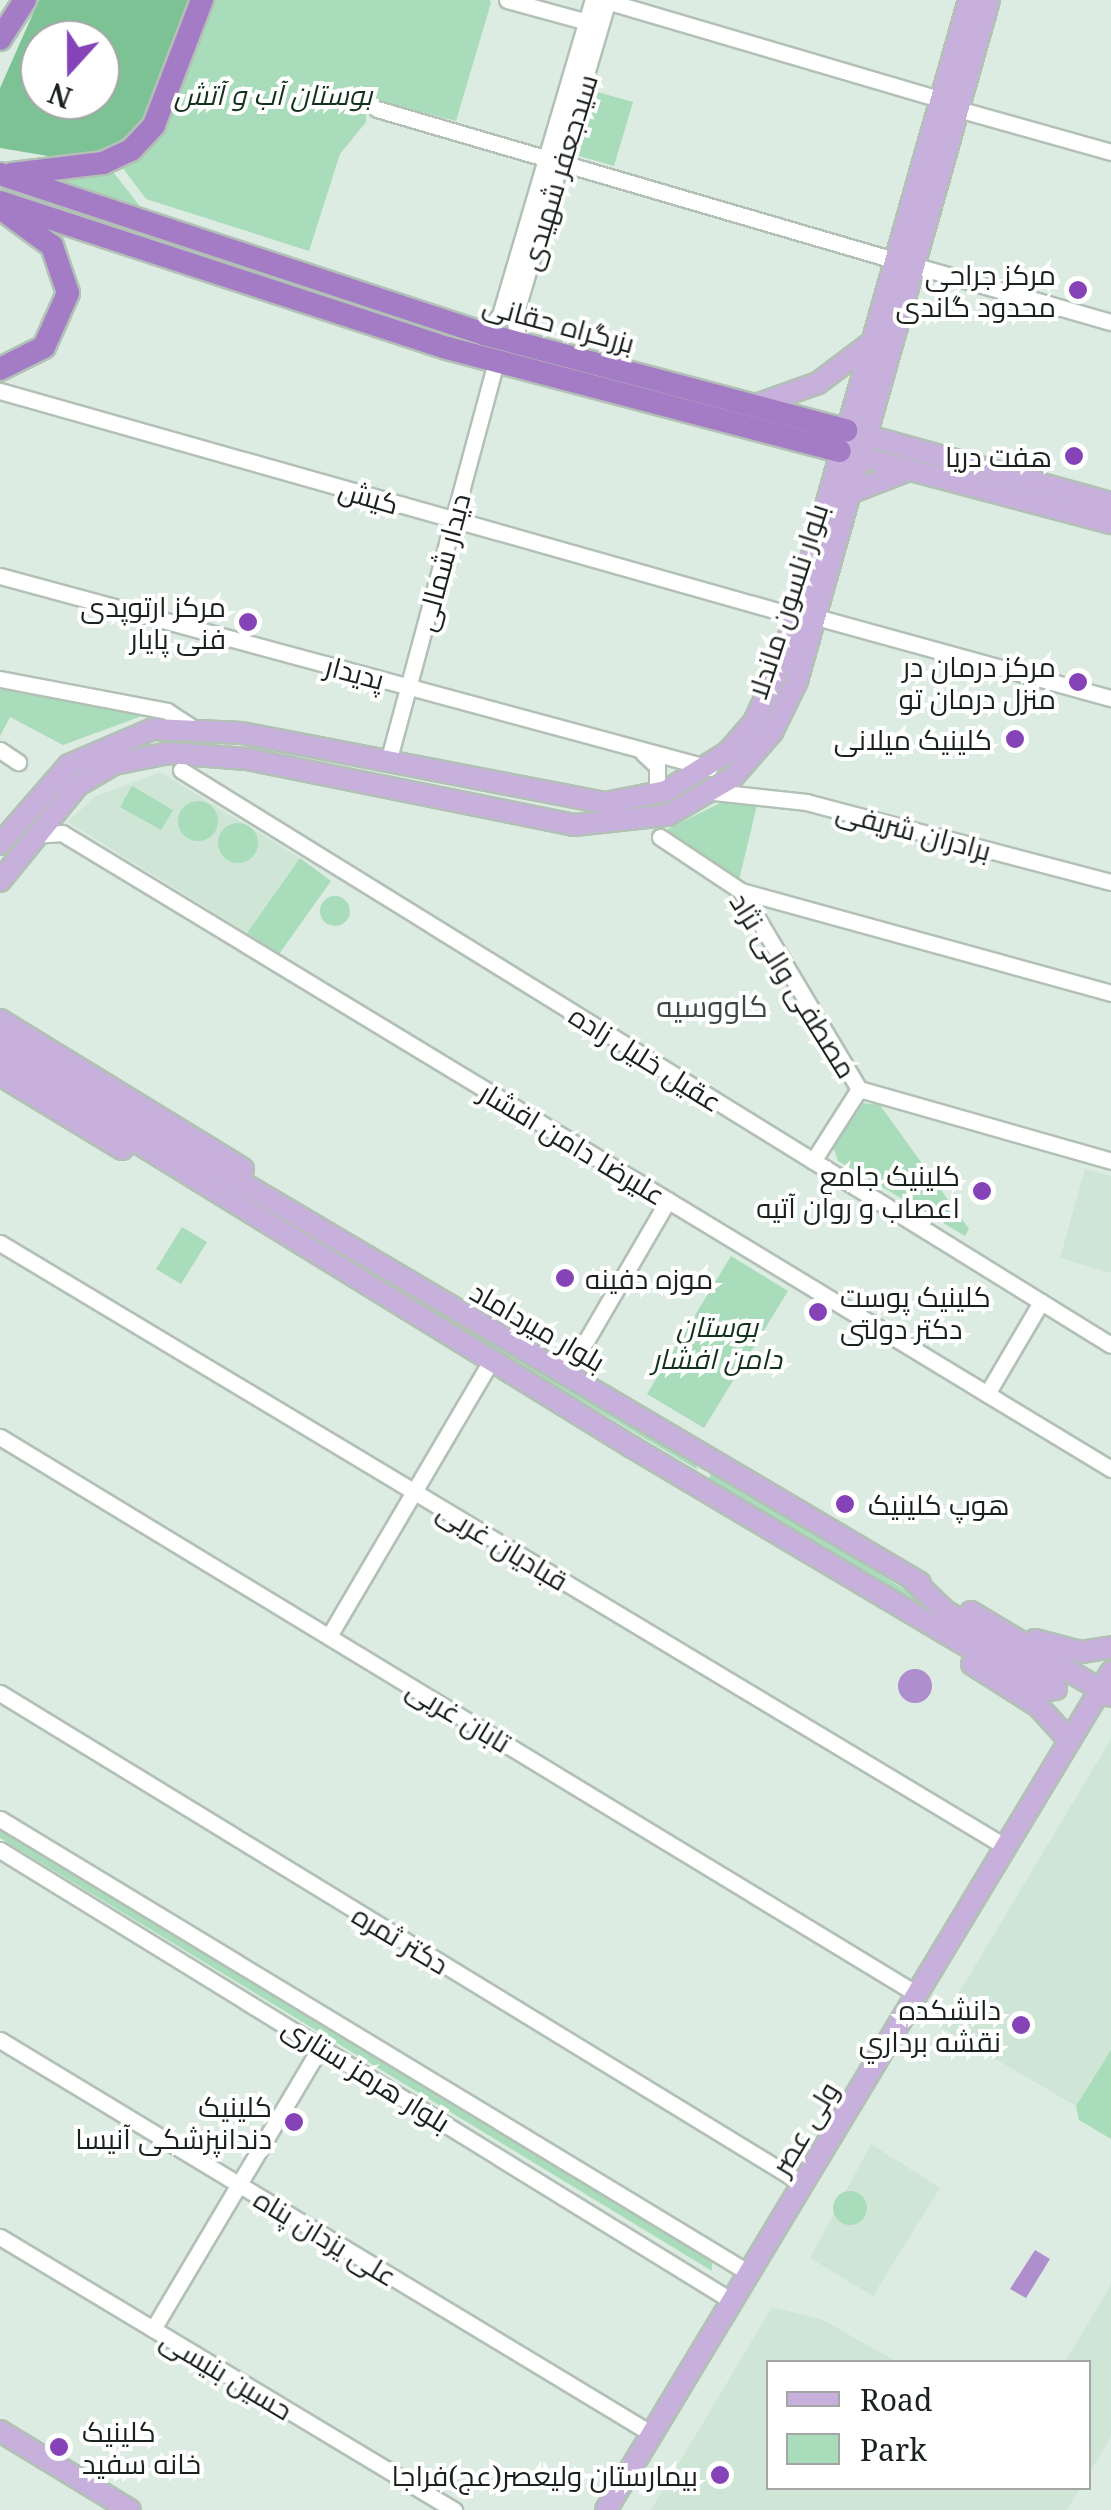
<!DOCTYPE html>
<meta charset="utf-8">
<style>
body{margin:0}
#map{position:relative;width:1111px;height:2510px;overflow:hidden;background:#ddece2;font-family:"Noto Serif",Cairo,serif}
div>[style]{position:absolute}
.built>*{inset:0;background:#cfe5d5}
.green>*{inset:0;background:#a9dcba}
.round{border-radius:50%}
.forest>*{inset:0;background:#7cc295}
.water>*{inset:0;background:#ae8ecc}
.roads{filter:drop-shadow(2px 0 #b2c0b6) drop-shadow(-2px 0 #b2c0b6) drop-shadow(0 2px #b2c0b6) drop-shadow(0 -2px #b2c0b6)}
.minor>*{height:15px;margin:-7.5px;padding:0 7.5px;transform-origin:7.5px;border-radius:7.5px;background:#fff}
.major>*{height:20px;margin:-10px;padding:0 10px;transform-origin:10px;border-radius:10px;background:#c8b0dc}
.highway>*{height:22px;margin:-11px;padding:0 11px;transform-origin:11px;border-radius:11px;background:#a37cc5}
.dots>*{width:28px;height:28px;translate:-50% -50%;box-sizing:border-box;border:5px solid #fff;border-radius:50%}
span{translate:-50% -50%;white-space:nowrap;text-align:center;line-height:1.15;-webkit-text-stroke:8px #fff;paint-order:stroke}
.park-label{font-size:28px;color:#12311e;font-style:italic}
.street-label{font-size:28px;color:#1b211d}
.poi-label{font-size:28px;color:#1b211d}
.right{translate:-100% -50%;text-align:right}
.left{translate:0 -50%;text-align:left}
.neighbourhood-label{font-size:30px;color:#3f4b42}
.legend{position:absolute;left:766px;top:2360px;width:325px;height:130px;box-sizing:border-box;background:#fff;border:2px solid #a4a6a5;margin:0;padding:12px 18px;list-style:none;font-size:30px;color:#1b211d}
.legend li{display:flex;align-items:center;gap:20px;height:50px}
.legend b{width:50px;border:2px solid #a4a6a5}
.north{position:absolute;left:20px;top:20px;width:100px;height:100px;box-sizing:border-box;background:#fff;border:2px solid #a4a6a5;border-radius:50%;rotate:201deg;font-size:28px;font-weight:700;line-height:40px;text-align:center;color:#1b211d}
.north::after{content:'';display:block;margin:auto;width:35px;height:45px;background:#8543b7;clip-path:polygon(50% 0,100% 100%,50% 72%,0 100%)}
</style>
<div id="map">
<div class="built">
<i style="clip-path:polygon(160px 772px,300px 858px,247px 933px,68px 822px,94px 797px)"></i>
<i style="clip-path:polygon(1085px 1169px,1111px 1176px,1111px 1273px,1060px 1258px)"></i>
<i style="clip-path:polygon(1111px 1739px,1111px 2050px,1076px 2106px,939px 2026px)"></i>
<i style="clip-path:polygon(871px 2144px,940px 2188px,873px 2296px,810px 2258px)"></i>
<i style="clip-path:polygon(1111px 2285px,1111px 2437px,1089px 2474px,1088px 2362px,1065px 2362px)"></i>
<i style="clip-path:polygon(772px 2307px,823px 2320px,897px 2362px,768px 2362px,768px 2488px,1080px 2488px,1067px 2510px,651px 2510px)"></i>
</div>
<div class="green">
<i style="clip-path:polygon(211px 0,490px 0,491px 3px,456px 121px,367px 98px,366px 122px,340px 154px,309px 251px,146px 199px,119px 163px)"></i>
<i style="clip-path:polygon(590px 90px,633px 102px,614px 166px,572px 154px)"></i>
<i style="clip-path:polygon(110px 168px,142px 209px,41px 178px)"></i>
<i style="clip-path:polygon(0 687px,137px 713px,142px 716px,63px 745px,10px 717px,0 736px)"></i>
<i style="clip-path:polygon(132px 786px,173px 810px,161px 830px,120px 807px)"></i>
<i style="clip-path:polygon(724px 801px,758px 801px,739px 880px,664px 831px)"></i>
<i class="round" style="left:178px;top:801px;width:40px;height:40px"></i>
<i class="round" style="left:218px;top:823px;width:40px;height:40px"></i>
<i style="clip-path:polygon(300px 858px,331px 881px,279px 954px,247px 933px)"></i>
<i class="round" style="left:320px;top:896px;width:30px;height:30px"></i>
<i style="clip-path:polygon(862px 1103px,880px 1105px,969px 1229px,965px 1236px,838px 1161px,833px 1146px)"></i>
<i style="clip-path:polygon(182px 1227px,207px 1242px,181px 1284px,156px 1269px)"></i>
<i style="clip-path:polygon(333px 1247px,695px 1463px,698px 1470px,331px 1252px)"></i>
<i style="clip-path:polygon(731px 1256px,788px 1291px,704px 1428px,647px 1394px)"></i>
<i style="clip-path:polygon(715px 1467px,1008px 1657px,1040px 1687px,708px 1480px)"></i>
<i style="clip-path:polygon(0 1830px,712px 2262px,712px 2271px,0 1838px)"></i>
<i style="clip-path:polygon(1111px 2050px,1111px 2139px,1079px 2120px,1076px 2106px)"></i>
<i class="round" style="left:833px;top:2191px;width:34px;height:34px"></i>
</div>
<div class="forest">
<i style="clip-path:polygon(evenodd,39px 0,193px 0,146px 121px,109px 149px,60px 158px,0 148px,0 88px,39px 0,40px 40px,100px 40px,100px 100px,40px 100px,40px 40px)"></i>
</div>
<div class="water">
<i class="round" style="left:898px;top:1669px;width:34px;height:34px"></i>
<i style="clip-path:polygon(1035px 2250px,1050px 2259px,1026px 2298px,1010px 2289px)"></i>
</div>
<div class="roads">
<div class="minor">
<i style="left:507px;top:0;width:91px;rotate:15.3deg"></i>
<i style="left:603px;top:0;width:351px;rotate:16.4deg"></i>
<i style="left:377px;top:109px;width:539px;rotate:16.28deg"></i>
<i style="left:958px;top:109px;width:159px;rotate:15.7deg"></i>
<i style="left:913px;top:265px;width:206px;rotate:16.1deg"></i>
<i style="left:484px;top:334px;width:25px;rotate:-50deg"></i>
<i style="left:500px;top:315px;width:328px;rotate:-73.6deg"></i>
<i style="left:520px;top:343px;width:25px;rotate:-104deg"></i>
<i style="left:514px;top:319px;width:333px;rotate:-73.6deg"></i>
<i style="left:0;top:391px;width:826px;rotate:15.8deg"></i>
<i style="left:0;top:576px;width:735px;rotate:15.15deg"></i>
<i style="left:816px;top:617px;width:306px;rotate:15.4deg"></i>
<i style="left:0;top:679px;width:170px;rotate:10.8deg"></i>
<i style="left:167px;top:711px;width:27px;rotate:33deg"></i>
<i style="left:0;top:750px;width:22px;rotate:34deg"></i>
<i style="left:643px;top:753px;width:19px;rotate:43deg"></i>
<i style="left:657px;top:766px;width:28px;rotate:90deg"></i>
<i style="left:388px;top:762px;width:415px;rotate:-74.9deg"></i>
<i style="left:181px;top:770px;width:1093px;rotate:31.73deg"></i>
<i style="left:714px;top:792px;width:93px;rotate:6.2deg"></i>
<i style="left:806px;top:802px;width:315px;rotate:14.7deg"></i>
<i style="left:34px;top:835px;width:28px;rotate:-4deg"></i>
<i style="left:62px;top:833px;width:1227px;rotate:31.23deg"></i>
<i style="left:660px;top:837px;width:97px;rotate:33.7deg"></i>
<i style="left:741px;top:891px;width:230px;rotate:59.2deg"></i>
<i style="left:859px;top:1089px;width:262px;rotate:15.9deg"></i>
<i style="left:741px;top:891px;width:384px;rotate:15.4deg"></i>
<i style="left:813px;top:1161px;width:85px;rotate:-57.4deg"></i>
<i style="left:0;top:1243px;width:1173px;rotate:30.98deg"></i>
<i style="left:552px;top:1363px;width:40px;rotate:-32.9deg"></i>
<i style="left:586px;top:1341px;width:163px;rotate:-59.8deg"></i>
<i style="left:987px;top:1394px;width:107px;rotate:-59.6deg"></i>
<i style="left:0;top:1437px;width:1073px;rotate:31.28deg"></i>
<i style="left:329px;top:1636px;width:319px;rotate:-59.5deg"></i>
<i style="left:0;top:1693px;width:941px;rotate:31.44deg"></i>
<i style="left:0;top:1819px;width:876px;rotate:31.22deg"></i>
<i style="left:0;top:1850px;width:860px;rotate:31.64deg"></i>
<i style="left:0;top:2040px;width:762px;rotate:31.14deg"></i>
<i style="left:0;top:2237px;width:530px;rotate:31.02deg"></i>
<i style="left:153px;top:2329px;width:329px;rotate:-59.3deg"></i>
</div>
<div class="major">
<i style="left:753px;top:406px;width:69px;rotate:-19.5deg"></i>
<i style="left:818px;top:383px;width:66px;rotate:-37deg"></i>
<i style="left:853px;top:432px;width:268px;rotate:15.4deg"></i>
<i style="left:847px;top:453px;width:273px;rotate:14.9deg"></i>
<i style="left:850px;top:493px;width:60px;rotate:-21.4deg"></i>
<i style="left:0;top:844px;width:105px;rotate:-48.9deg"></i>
<i style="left:69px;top:765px;width:91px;rotate:-23.2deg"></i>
<i style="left:153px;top:729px;width:89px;rotate:2.6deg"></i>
<i style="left:242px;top:733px;width:370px;rotate:10.9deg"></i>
<i style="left:605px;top:803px;width:62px;rotate:-11.1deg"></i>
<i style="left:666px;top:791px;width:73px;rotate:-32.2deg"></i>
<i style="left:728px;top:752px;width:40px;rotate:-49deg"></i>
<i style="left:754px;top:722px;width:67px;rotate:-65.3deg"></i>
<i style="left:782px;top:661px;width:687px;rotate:-74.2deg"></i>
<i style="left:0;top:881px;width:124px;rotate:-50.9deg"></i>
<i style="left:78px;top:785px;width:42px;rotate:-30.3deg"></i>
<i style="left:114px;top:764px;width:56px;rotate:-11.3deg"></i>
<i style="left:169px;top:753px;width:78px;rotate:4.4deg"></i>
<i style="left:247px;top:759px;width:334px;rotate:11.4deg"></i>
<i style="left:574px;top:825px;width:95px;rotate:-6.1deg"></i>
<i style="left:668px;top:815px;width:75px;rotate:-30.3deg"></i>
<i style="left:733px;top:777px;width:60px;rotate:-49.1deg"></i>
<i style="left:772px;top:732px;width:57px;rotate:-63.9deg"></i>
<i style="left:797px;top:681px;width:708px;rotate:-74.25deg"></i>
<i style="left:0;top:1020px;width:285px;rotate:31.5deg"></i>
<i style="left:0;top:1040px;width:1068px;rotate:30.55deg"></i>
<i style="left:0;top:1058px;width:742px;rotate:31.61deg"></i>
<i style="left:632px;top:1447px;width:478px;rotate:30.7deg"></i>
<i style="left:1043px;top:1691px;width:13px;rotate:-9deg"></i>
<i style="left:1056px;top:1689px;width:11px;rotate:-100deg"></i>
<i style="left:1054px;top:1678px;width:129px;rotate:-148.3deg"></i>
<i style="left:944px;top:1610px;width:47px;rotate:-135.9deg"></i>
<i style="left:0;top:1075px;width:143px;rotate:31.2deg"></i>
<i style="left:971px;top:1612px;width:163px;rotate:31deg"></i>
<i style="left:1035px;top:1640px;width:48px;rotate:14.6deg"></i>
<i style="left:1081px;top:1652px;width:30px;rotate:-9deg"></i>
<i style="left:972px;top:1664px;width:78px;rotate:32.5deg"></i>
<i style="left:1038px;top:1706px;width:47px;rotate:47.6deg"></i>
<i style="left:0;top:2431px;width:152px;rotate:31.3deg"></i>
<i style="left:606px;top:2510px;width:978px;rotate:-58.93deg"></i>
</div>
<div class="highway">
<i style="left:0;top:39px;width:46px;rotate:-57.3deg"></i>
<i style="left:0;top:174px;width:510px;rotate:18.29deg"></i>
<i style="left:484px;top:334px;width:375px;rotate:14.9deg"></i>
<i style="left:12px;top:174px;width:92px;rotate:-6.9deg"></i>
<i style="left:103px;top:163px;width:31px;rotate:-25deg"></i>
<i style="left:131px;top:150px;width:34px;rotate:-47deg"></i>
<i style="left:154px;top:125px;width:134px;rotate:-69deg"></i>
<i style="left:0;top:202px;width:470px;rotate:18.1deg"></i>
<i style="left:447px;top:348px;width:406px;rotate:14.7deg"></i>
<i style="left:0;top:369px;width:49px;rotate:-26.6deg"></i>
<i style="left:44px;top:347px;width:59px;rotate:-66deg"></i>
<i style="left:68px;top:293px;width:50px;rotate:-108.8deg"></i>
<i style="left:52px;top:246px;width:56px;rotate:-143.7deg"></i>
</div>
</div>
<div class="dots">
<i style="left:1078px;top:290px;background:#8543b7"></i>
<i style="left:1074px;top:456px;background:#8543b7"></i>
<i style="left:248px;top:622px;background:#8543b7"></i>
<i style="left:1078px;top:682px;background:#8543b7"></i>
<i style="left:1015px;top:739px;background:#8543b7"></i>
<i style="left:982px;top:1191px;background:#8543b7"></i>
<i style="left:565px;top:1278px;background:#8543b7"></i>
<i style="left:818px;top:1312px;background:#8543b7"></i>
<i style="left:845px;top:1504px;background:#8543b7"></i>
<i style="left:1021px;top:2025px;background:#8543b7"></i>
<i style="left:294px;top:2122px;background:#8543b7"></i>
<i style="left:59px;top:2447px;background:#8543b7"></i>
<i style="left:720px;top:2475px;background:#8543b7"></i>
</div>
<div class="park-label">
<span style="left:273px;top:94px">بوستان آب و آتش</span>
<span style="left:717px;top:1342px">بوستان<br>دامن افشار</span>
</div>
<div class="street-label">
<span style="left:558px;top:172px;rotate:-73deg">سیدجعفر شهیدی</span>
<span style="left:559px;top:323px;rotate:15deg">بزرگراه حقانی</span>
<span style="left:369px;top:496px;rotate:16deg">کیش</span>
<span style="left:442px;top:562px;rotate:-75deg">دیدار شمالی</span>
<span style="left:787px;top:601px;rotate:-72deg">بلوار نلسون ماندلا</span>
<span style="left:355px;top:672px;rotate:15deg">پدیدار</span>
<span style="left:914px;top:830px;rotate:15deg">برادران شریفی</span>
<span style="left:794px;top:985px;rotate:58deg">مصطفی والی نژاد</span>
<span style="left:646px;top:1058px;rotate:32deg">عقیل خلیل زاده</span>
<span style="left:573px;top:1143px;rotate:31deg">علیرضا دامن افشار</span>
<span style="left:538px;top:1326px;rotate:30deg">بلوار میرداماد</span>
<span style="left:503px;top:1545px;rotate:31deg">قبادیان غربی</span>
<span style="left:459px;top:1715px;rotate:31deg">تابان غربی</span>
<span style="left:401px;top:1939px;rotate:31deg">دکتر ثمره</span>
<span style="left:367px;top:2074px;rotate:32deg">بلوار هرمز ستاری</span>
<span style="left:804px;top:2128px;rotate:-59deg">ولی عصر</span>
<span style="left:326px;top:2237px;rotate:31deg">علی یزدان پناه</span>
<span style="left:227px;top:2374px;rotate:31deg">حسین بنیسی</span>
</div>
<div class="poi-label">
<span class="right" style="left:1056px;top:290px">مرکز جراحی<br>محدود گاندی</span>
<span class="right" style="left:1052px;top:456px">هفت دریا</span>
<span class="right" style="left:226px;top:622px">مرکز ارتوپدی<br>فنی پایار</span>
<span class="right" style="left:1056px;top:682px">مرکز درمان در<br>منزل درمان تو</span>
<span class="right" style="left:992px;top:739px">کلینیک میلانی</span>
<span class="right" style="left:960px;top:1191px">کلینیک جامع<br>اعصاب و روان آتیه</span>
<span class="left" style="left:585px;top:1278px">موزه دفینه</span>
<span class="left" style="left:840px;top:1312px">کلینیک پوست<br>دکتر دولتى</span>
<span class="left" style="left:868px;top:1504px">هوپ کلینیک</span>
<span class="right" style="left:1001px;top:2025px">دانشكده<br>نقشه برداري</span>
<span class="right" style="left:272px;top:2122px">کلینیک<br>دندانپزشکی آنیسا</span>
<span class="left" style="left:82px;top:2447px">کلینیک<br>خانه سفید</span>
<span class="right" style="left:698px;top:2475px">بیمارستان ولیعصر(عج)فراجا</span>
</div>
<div class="neighbourhood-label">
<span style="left:712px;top:1006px">کاووسیه</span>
</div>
<ul class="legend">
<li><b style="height:12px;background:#c8b0dc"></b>Road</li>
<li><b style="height:28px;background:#a9dcba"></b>Park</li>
</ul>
<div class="north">N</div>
</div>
